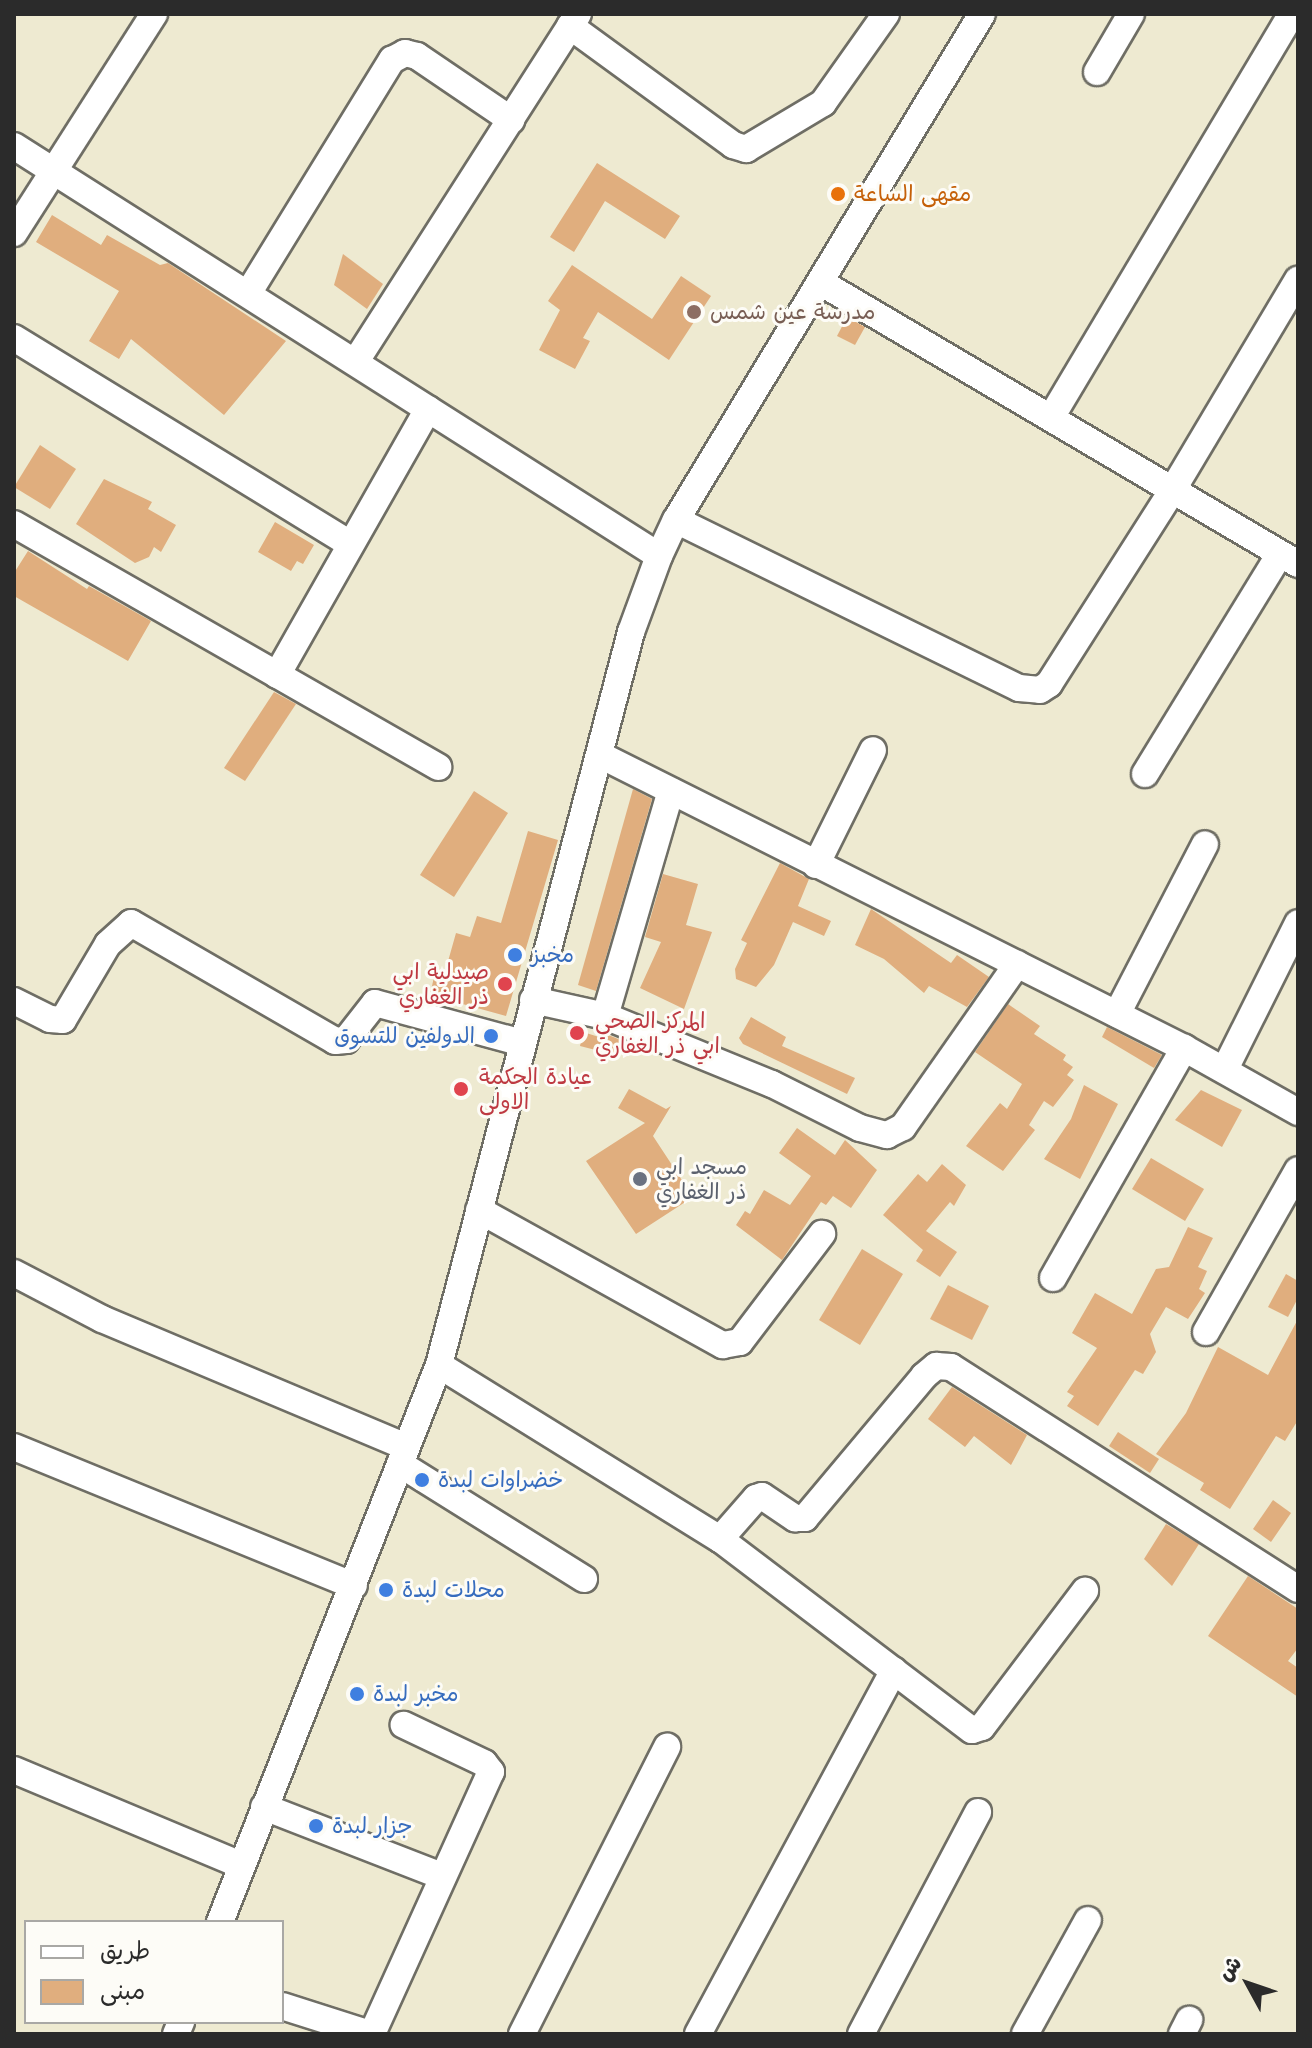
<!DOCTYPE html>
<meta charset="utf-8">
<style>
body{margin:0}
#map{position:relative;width:1312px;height:2048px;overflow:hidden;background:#eeead1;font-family:"Shantell Sans","Playpen Sans Arabic",sans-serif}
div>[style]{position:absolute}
.building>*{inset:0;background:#e0ae7e}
.roads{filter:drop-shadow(2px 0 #6f6e65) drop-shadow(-2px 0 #6f6e65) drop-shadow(0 2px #6f6e65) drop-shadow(0 -2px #6f6e65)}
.minor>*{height:26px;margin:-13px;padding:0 13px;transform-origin:13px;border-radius:13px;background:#fff}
.dots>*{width:22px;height:22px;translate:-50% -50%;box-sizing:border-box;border:4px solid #fdfcf7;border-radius:50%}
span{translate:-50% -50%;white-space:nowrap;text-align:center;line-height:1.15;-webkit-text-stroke:6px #fdfcf7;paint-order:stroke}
.food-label{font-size:22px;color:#c56008}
.left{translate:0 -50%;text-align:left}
.education-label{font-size:22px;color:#785e54}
.shop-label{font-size:22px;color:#366cbe}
.right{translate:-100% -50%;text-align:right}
.health-label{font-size:22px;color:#be3a42}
.worship-label{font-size:22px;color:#5b616d}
.frame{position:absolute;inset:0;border:16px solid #2b2b2b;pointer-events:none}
.legend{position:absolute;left:24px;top:1920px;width:260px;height:104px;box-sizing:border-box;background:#fdfcf7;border:2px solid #a9a8a5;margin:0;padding:10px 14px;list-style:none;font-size:24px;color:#2b2b2b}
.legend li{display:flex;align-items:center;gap:16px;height:40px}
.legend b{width:40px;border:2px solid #a9a8a5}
.north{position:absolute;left:1208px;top:1944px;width:80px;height:80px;-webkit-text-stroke:6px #fdfcf7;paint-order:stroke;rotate:310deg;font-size:22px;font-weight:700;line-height:32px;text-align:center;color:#2b2b2b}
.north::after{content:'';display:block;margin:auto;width:28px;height:36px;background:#2b2b2b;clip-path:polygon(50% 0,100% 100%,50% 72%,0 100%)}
</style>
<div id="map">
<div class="building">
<i style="clip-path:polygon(597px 163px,680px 216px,665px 239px,605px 201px,574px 252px,550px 237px)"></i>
<i style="clip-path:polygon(52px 215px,101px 245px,107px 235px,160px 265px,168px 263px,286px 341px,224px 415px,131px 339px,119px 359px,89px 341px,119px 291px,36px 242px)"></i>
<i style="clip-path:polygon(343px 254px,383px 284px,367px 309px,334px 285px)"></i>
<i style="clip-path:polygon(572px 265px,652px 319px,681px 276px,711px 296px,669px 360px,598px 312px,583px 338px,590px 341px,575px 369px,539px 350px,560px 310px,548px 301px)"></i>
<i style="clip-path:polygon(847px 317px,865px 327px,855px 345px,837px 336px)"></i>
<i style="clip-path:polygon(40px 445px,76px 469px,50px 509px,14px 487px)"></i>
<i style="clip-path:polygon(104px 479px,152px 502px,148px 509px,176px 525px,161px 552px,154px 547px,149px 557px,135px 563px,76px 524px)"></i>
<i style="clip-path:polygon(275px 522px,314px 545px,303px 564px,297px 561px,291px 571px,258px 552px)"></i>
<i style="clip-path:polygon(28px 551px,87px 589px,89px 586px,151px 621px,128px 661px,14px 596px,14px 573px)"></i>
<i style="clip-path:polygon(274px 692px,296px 704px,245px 781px,224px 768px)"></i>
<i style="clip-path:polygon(633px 789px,652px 799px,596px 991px,578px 985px)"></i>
<i style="clip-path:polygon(474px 791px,508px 813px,454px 897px,420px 875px)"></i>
<i style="clip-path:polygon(528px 831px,558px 840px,506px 1016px,430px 995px,434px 977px,443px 979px,456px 933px,470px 937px,477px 916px,501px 923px)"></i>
<i style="clip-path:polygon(780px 863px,809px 879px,798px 906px,831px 921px,824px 936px,793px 922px,774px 965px,756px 987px,736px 979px,735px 969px,747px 943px,741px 940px)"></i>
<i style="clip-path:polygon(663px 874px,698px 884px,686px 925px,712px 932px,684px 1009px,640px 988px,661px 942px,645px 937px)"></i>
<i style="clip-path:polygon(871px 909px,951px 963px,957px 955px,989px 977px,967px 1007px,929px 986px,924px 993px,884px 959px,855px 945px)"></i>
<i style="clip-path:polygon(1008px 1004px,1040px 1026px,1034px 1034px,1066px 1055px,1063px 1060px,1073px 1067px,1067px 1075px,1074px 1080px,1053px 1107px,1044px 1101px,1029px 1125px,1035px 1130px,1003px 1171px,966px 1146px,1000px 1103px,1007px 1109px,1022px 1084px,975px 1052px)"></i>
<i style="clip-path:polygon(751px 1017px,786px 1037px,782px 1046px,855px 1078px,847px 1094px,743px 1044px,739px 1038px)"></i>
<i style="clip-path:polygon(1107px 1027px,1162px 1055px,1154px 1068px,1102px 1037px)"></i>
<i style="clip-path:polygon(583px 1032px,599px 1037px,601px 1032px,623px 1041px,619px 1056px,580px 1046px)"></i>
<i style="clip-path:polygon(1084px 1085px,1118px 1104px,1080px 1179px,1044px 1159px,1071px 1119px)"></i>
<i style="clip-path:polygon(629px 1089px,666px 1109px,671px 1106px,653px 1136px,693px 1197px,636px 1234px,586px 1161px,645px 1123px,618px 1108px)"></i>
<i style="clip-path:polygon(1201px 1090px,1242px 1110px,1222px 1147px,1175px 1120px)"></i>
<i style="clip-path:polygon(797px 1128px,835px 1155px,845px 1140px,877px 1170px,851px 1208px,833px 1196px,826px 1205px,821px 1202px,782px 1260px,736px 1225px,745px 1211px,750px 1214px,764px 1190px,790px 1205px,811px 1176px,779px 1153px)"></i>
<i style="clip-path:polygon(1151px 1158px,1204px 1189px,1185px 1221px,1132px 1189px)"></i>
<i style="clip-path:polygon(942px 1164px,966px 1185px,954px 1206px,950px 1202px,926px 1231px,957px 1252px,940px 1277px,916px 1261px,923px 1250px,883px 1215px,918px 1174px,927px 1182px)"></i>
<i style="clip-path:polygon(1188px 1227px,1213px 1238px,1198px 1267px,1207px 1271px,1199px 1289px,1205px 1293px,1188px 1319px,1166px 1307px,1150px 1334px,1156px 1352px,1143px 1374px,1135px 1370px,1098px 1426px,1067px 1406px,1074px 1396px,1067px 1392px,1097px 1348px,1072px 1333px,1095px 1293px,1132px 1314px,1156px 1269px,1169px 1267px)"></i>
<i style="clip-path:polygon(862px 1249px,903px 1274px,860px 1345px,819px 1320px)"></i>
<i style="clip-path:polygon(1286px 1274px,1298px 1281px,1298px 1298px,1288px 1317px,1268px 1307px)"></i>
<i style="clip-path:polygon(948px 1285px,989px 1306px,972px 1340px,930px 1319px)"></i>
<i style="clip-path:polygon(1298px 1319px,1298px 1420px,1285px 1441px,1276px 1436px,1230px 1509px,1200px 1490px,1204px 1483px,1156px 1454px,1186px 1413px,1218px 1347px,1268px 1375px)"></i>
<i style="clip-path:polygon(952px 1387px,1027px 1435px,1011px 1465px,974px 1436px,965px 1447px,928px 1419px)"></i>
<i style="clip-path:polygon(1118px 1432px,1159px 1459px,1150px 1473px,1109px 1446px)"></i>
<i style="clip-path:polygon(1273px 1500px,1291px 1513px,1271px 1542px,1253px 1529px)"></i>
<i style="clip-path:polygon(1166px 1524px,1199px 1544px,1172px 1586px,1144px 1559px)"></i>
<i style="clip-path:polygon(1248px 1576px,1298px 1609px,1298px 1648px,1288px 1661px,1298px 1668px,1298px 1697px,1208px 1636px)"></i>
</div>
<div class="roads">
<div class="minor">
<i style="left:570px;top:26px;width:202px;rotate:36.1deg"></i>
<i style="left:733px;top:145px;width:14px;rotate:17deg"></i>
<i style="left:746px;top:149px;width:90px;rotate:-30.9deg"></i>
<i style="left:823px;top:103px;width:109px;rotate:-54.7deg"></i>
<i style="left:1097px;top:72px;width:67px;rotate:-59.6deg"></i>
<i style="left:14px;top:146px;width:764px;rotate:32.44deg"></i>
<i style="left:14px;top:233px;width:260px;rotate:-57.4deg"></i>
<i style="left:820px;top:282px;width:555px;rotate:30.54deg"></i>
<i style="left:249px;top:292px;width:273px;rotate:-58.4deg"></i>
<i style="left:392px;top:60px;width:15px;rotate:-28deg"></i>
<i style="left:405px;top:53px;width:12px;rotate:14deg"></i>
<i style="left:417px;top:56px;width:114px;rotate:34.2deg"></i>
<i style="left:14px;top:338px;width:394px;rotate:31.5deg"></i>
<i style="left:356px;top:361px;width:412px;rotate:-57.4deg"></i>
<i style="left:1052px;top:416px;width:468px;rotate:-59.2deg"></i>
<i style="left:676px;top:520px;width:382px;rotate:26.1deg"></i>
<i style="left:1019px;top:688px;width:21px;rotate:5deg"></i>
<i style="left:1040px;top:690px;width:11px;rotate:-34deg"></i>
<i style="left:1049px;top:684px;width:229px;rotate:-57.5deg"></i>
<i style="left:1172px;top:491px;width:246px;rotate:-59.2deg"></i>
<i style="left:14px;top:524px;width:489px;rotate:29.8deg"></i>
<i style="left:277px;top:675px;width:306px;rotate:-60.4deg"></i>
<i style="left:600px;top:755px;width:653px;rotate:26.64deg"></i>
<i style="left:1184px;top:1048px;width:131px;rotate:29.3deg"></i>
<i style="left:1145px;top:774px;width:258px;rotate:-58.5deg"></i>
<i style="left:816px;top:865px;width:128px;rotate:-63.6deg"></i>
<i style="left:533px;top:1000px;width:74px;rotate:12.5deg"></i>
<i style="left:605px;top:1016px;width:180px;rotate:22.2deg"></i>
<i style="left:772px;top:1084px;width:98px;rotate:26.6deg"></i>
<i style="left:860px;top:1128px;width:28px;rotate:15deg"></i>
<i style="left:887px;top:1135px;width:18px;rotate:-27deg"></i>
<i style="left:903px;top:1127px;width:199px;rotate:-55deg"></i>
<i style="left:14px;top:1001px;width:40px;rotate:26.6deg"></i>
<i style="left:50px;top:1019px;width:13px;rotate:4deg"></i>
<i style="left:63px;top:1020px;width:88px;rotate:-59.4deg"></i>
<i style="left:108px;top:944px;width:31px;rotate:-42deg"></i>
<i style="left:131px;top:923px;width:236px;rotate:30deg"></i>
<i style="left:335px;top:1041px;width:11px;rotate:-5deg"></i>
<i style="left:346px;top:1040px;width:47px;rotate:-51.9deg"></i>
<i style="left:375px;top:1003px;width:152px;rotate:15.2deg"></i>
<i style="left:1117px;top:1014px;width:191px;rotate:-62.6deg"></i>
<i style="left:605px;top:1016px;width:234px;rotate:-73.7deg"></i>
<i style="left:1225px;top:1069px;width:163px;rotate:-63.4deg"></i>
<i style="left:479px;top:1210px;width:279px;rotate:29deg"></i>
<i style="left:723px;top:1345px;width:17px;rotate:-10deg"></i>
<i style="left:740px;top:1342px;width:136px;rotate:-52.8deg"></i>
<i style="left:14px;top:1273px;width:99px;rotate:27.6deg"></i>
<i style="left:102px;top:1319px;width:330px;rotate:22.8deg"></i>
<i style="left:1053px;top:1278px;width:265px;rotate:-60.3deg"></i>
<i style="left:1206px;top:1332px;width:186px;rotate:-60.4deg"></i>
<i style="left:439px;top:1365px;width:331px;rotate:31.8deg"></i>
<i style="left:720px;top:1539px;width:316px;rotate:37.2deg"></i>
<i style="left:972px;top:1730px;width:10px;rotate:-17deg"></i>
<i style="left:982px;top:1727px;width:171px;rotate:-52.9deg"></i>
<i style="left:14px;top:1447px;width:367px;rotate:22.2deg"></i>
<i style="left:400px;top:1464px;width:217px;rotate:32deg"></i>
<i style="left:720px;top:1539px;width:55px;rotate:-48.7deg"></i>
<i style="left:756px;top:1498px;width:6px;rotate:-18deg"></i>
<i style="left:762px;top:1496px;width:40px;rotate:34deg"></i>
<i style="left:795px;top:1518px;width:10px"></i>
<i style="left:805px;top:1518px;width:185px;rotate:-50deg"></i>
<i style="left:924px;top:1376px;width:16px;rotate:-40deg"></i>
<i style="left:936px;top:1366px;width:15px;rotate:4deg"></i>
<i style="left:951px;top:1367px;width:412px;rotate:32.6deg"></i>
<i style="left:14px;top:1770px;width:246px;rotate:22.7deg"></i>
<i style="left:264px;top:1807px;width:191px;rotate:21.2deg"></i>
<i style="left:220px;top:1922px;width:599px;rotate:-68.54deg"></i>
<i style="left:439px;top:1365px;width:758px;rotate:-75.32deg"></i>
<i style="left:631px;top:632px;width:81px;rotate:-69.8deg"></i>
<i style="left:659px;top:556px;width:40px;rotate:-65deg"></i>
<i style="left:676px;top:520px;width:591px;rotate:-58.84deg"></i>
<i style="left:282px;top:2006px;width:92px;rotate:17.7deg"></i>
<i style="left:176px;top:2034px;width:13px;rotate:-67deg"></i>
<i style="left:372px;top:2034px;width:288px;rotate:-65.6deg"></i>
<i style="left:491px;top:1772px;width:11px;rotate:-128deg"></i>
<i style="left:484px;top:1763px;width:89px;rotate:-154.6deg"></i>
<i style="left:522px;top:2034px;width:322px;rotate:-63.2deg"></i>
<i style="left:698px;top:2034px;width:413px;rotate:-61.7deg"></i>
<i style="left:861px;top:2034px;width:251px;rotate:-62.2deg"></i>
<i style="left:1025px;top:2034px;width:130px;rotate:-61.1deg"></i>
<i style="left:1182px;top:2034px;width:16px;rotate:-63deg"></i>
</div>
</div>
<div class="dots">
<i style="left:838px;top:194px;background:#e8710a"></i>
<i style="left:694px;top:312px;background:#8d6e63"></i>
<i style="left:515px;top:955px;background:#3f7fe0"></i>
<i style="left:505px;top:984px;background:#e0444e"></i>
<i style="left:577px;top:1033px;background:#e0444e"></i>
<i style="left:491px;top:1036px;background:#3f7fe0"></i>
<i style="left:461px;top:1089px;background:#e0444e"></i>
<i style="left:640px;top:1179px;background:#6b7280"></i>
<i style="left:422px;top:1480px;background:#3f7fe0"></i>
<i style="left:386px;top:1590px;background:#3f7fe0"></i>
<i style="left:357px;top:1694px;background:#3f7fe0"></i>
<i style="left:316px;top:1826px;background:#3f7fe0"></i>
</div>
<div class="food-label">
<span class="left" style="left:854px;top:194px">مقهى الساعة</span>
</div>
<div class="education-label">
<span class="left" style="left:710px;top:312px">مدرسة عين شمس</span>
</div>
<div class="shop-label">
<span class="left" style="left:531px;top:955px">مخبز</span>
<span class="right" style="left:475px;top:1036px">الدولفين للتسوق</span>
<span class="left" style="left:438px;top:1480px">خضراوات لبدة</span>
<span class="left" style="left:402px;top:1590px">محلات لبدة</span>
<span class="left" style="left:373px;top:1694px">مخبر لبدة</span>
<span class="left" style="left:332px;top:1826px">جزار لبدة</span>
</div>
<div class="health-label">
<span class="right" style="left:489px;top:984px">صيدلية ابي<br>ذر الغفاري</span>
<span class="left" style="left:595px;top:1033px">المركز الصحي<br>ابي ذر الغفاري</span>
<span class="left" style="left:479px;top:1089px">عيادة الحكمة<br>الاولى</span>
</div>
<div class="worship-label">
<span class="left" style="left:656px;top:1179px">مسجد ابي<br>ذر الغفاري</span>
</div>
<div class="frame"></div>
<ul class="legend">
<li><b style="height:10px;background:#fff"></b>طريق</li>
<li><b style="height:22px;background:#e0ae7e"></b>مبنى</li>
</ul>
<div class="north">ش</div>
</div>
